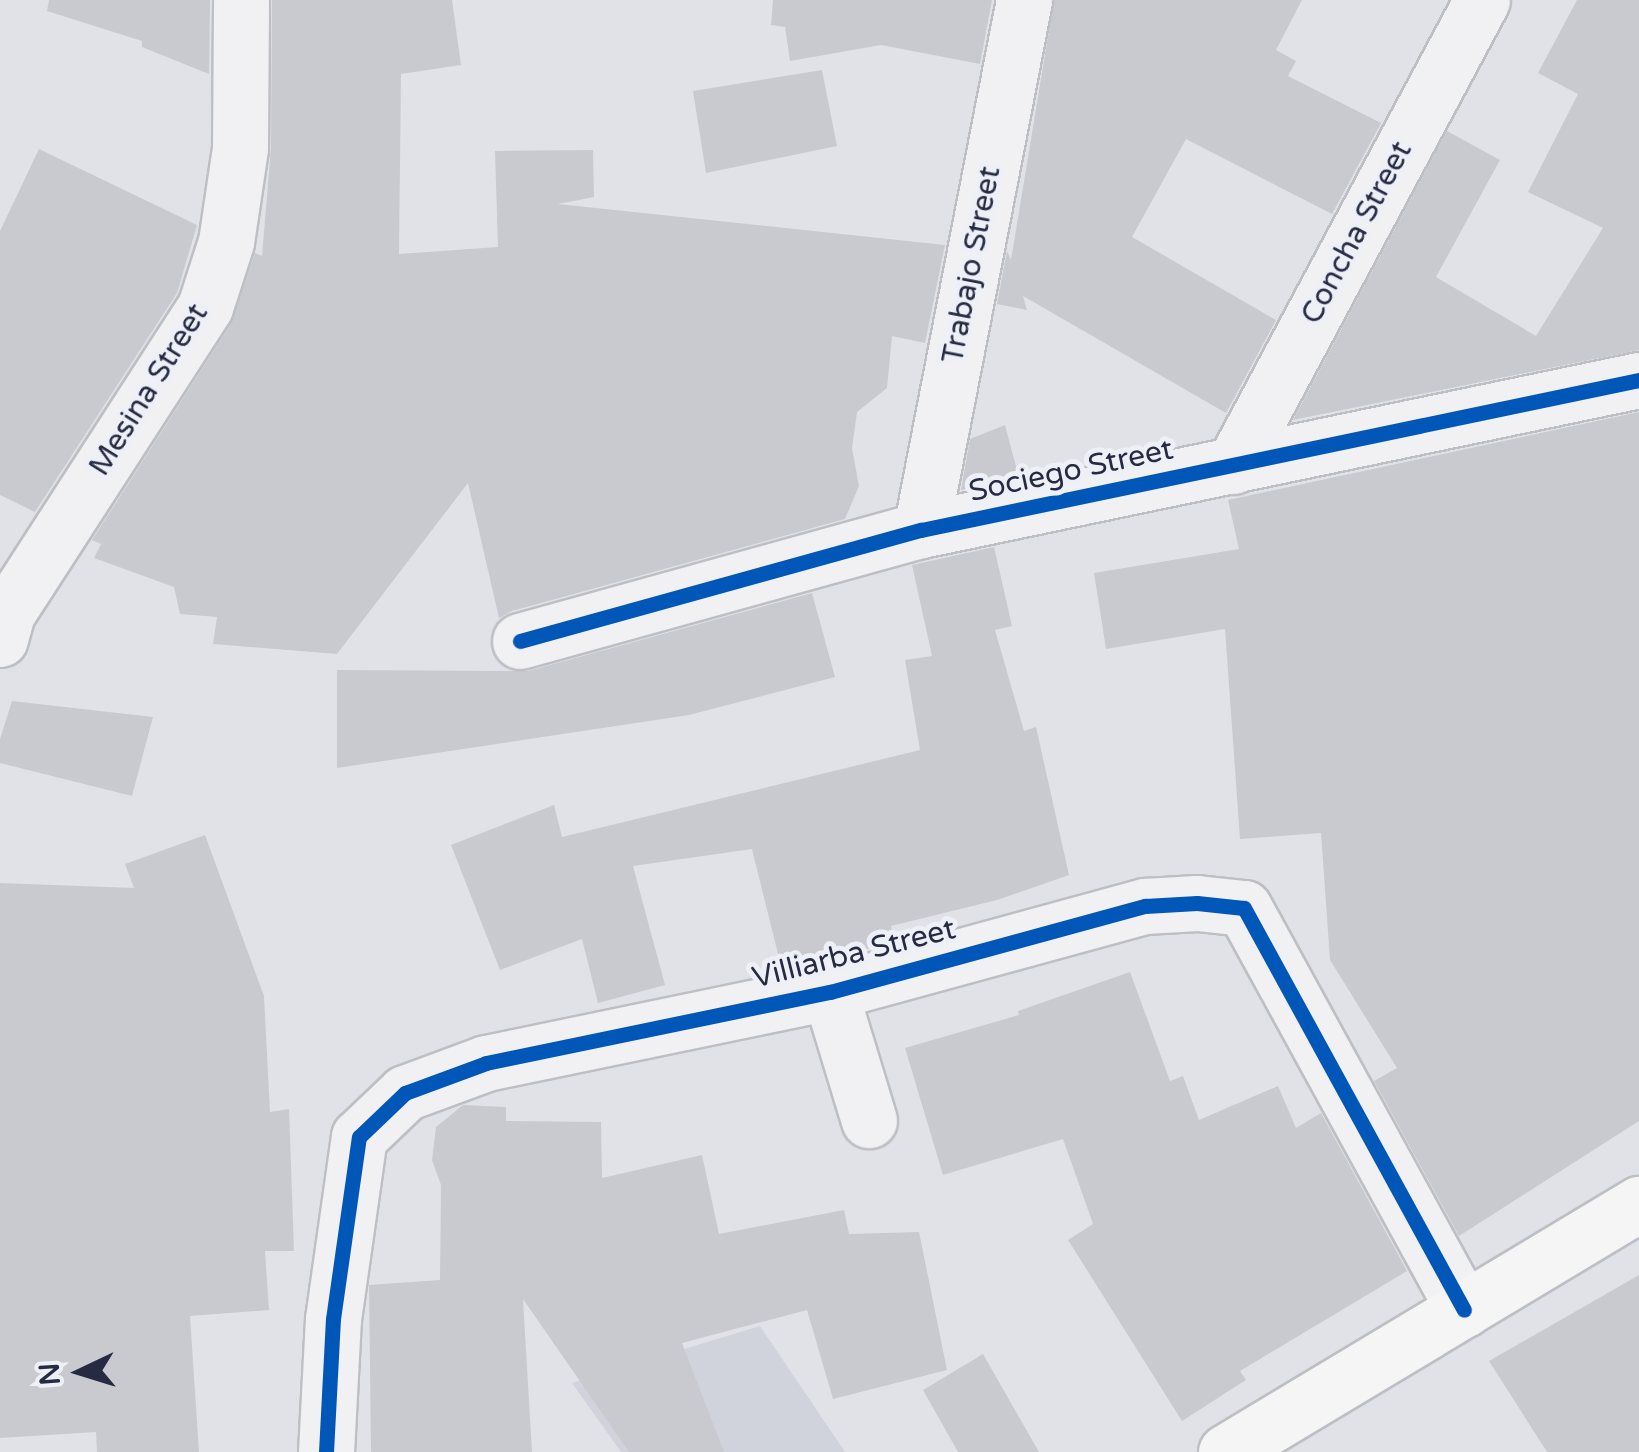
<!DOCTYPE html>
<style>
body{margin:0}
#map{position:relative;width:1639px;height:1452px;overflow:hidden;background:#e1e2e7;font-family:"Varela Round",sans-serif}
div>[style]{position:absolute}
.built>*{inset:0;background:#d1d3dc}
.building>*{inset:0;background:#c9cacf}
.roads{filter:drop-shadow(2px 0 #bebfc5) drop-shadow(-2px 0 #bebfc5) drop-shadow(0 2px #bebfc5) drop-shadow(0 -2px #bebfc5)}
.minor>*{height:55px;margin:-27.5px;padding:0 27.5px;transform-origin:27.5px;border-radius:27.5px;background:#f1f1f3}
.major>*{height:55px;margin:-27.5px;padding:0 27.5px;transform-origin:27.5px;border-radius:27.5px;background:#f5f5f6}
.cycleway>*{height:15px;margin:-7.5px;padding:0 7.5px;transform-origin:7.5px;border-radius:7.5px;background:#0057b8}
span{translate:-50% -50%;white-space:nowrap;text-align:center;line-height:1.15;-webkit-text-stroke:10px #eef0f7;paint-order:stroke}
.street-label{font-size:30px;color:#262b42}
.north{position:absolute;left:30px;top:1322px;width:100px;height:100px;-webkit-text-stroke:8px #eef0f7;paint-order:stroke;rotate:266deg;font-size:28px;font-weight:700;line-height:40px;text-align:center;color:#262b42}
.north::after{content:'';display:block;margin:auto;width:35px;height:45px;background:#262b42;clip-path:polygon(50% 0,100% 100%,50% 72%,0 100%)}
</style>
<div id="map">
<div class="built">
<i style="clip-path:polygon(760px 1326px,845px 1452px,621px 1452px,572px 1383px)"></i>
</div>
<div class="building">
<i style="clip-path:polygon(49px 0,210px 0,209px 74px,142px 47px,142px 41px,47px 11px)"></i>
<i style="clip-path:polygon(272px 0,452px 0,461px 65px,401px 74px,399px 254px,498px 247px,495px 151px,593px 150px,594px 197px,558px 204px,945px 245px,925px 343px,892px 336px,887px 388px,857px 412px,852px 448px,859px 486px,845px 519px,512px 611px,499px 618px,468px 483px,337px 654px,213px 644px,217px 617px,180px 614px,174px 587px,94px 558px,101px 544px,92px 540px,231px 324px,255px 253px,262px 256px,271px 148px)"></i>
<i style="clip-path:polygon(773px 0,992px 0,980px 64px,881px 45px,790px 61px,785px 27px,771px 25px)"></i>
<i style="clip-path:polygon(1054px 0,1302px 0,1276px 50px,1296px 61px,1288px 76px,1381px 123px,1332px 214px,1186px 139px,1132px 237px,1276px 320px,1226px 413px,1023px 296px,1027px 310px,997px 304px,1007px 251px,1011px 260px)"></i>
<i style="clip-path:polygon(1577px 0,1639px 0,1639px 350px,1293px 420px,1447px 131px,1500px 160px,1436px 277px,1536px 336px,1603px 228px,1528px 192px,1578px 94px,1538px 73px)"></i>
<i style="clip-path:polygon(822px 70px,837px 146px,706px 173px,693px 91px)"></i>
<i style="clip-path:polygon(39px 149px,197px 225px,177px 293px,35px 512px,0 495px,0 231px)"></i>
<i style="clip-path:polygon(1639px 412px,1639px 1121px,1459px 1236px,1374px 1081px,1397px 1068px,1330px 960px,1321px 833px,1240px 839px,1225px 629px,1106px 649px,1094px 573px,1239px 549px,1228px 500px)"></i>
<i style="clip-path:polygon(1005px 425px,1019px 478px,961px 490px,970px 439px)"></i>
<i style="clip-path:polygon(994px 547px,1012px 626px,995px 630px,1024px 731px,1036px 727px,1069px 875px,997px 900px,891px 926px,895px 942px,782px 970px,752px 849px,633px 866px,665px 985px,598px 1003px,582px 939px,500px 970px,451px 845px,554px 805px,562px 837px,920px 750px,905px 660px,932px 656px,912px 565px)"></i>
<i style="clip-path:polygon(812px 593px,835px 677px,689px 715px,337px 768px,337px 670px,528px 671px)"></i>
<i style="clip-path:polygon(12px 701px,153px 717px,132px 796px,0 763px,0 739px)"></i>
<i style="clip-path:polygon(205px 835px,264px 996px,270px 1112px,289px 1109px,294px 1251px,265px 1251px,269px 1310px,190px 1316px,199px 1452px,97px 1452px,96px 1432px,0 1438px,0 883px,134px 888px,125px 864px)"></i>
<i style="clip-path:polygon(1130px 972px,1170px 1081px,1183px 1076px,1199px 1120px,1278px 1086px,1296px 1128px,1321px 1113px,1407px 1271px,1240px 1371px,1246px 1380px,1182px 1421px,1068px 1240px,1093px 1224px,1063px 1139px,943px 1175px,905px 1048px,1019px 1015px,1018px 1011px)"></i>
<i style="clip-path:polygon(463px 1105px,506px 1107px,506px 1121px,601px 1122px,602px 1178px,702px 1155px,719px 1234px,844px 1210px,849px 1234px,919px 1232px,947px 1370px,833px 1399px,807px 1310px,682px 1343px,724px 1452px,629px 1452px,523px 1299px,532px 1452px,371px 1452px,369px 1285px,440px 1280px,441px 1185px,432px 1160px,436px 1127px)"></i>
<i style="clip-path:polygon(1639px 1275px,1639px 1452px,1547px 1452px,1489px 1361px)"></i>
<i style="clip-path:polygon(983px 1354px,1039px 1452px,958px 1452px,923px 1390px)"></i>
</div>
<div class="roads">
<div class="minor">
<i style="left:1233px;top:466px;width:528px;rotate:-61.88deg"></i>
<i style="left:921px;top:530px;width:540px;rotate:-79deg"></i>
<i style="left:0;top:639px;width:27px;rotate:-75deg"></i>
<i style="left:7px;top:613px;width:364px;rotate:-57.1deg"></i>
<i style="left:205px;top:307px;width:68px;rotate:-72.1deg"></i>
<i style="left:226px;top:242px;width:95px;rotate:-81.5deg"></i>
<i style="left:240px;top:148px;width:148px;rotate:-89.6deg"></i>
<i style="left:520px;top:641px;width:416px;rotate:-15.5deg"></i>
<i style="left:921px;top:530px;width:734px;rotate:-11.8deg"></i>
<i style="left:830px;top:992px;width:134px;rotate:73.1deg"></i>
<i style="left:326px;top:1452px;width:133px;rotate:-87deg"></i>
<i style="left:333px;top:1319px;width:184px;rotate:-81.9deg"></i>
<i style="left:359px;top:1137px;width:64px;rotate:-43.7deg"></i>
<i style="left:405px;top:1093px;width:86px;rotate:-20.3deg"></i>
<i style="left:486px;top:1063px;width:351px;rotate:-11.7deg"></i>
<i style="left:830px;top:992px;width:327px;rotate:-15.3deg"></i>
<i style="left:1145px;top:906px;width:52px;rotate:-3.3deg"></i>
<i style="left:1197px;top:903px;width:47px;rotate:6.1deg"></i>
<i style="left:1244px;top:908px;width:458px;rotate:61.3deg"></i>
</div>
<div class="major">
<i style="left:1226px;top:1452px;width:482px;rotate:-31deg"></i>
</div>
</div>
<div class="cycleway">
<i style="left:520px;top:641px;width:416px;rotate:-15.5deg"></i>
<i style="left:921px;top:530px;width:734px;rotate:-11.8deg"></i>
<i style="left:326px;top:1452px;width:133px;rotate:-87deg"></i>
<i style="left:333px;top:1319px;width:184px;rotate:-81.9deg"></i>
<i style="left:359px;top:1137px;width:64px;rotate:-43.7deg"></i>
<i style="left:405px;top:1093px;width:86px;rotate:-20.3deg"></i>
<i style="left:486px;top:1063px;width:351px;rotate:-11.7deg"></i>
<i style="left:830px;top:992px;width:327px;rotate:-15.3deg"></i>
<i style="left:1145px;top:906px;width:52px;rotate:-3.3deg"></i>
<i style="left:1197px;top:903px;width:47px;rotate:6.1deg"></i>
<i style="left:1244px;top:908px;width:458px;rotate:61.3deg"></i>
</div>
<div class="street-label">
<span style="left:1357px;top:233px;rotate:-62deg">Concha Street</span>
<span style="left:972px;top:265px;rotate:-79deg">Trabajo Street</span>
<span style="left:149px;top:390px;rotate:-58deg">Mesina Street</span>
<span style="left:1071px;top:471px;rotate:-12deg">Sociego Street</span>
<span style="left:854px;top:954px;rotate:-14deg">Villiarba Street</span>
</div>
<div class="north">N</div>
</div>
